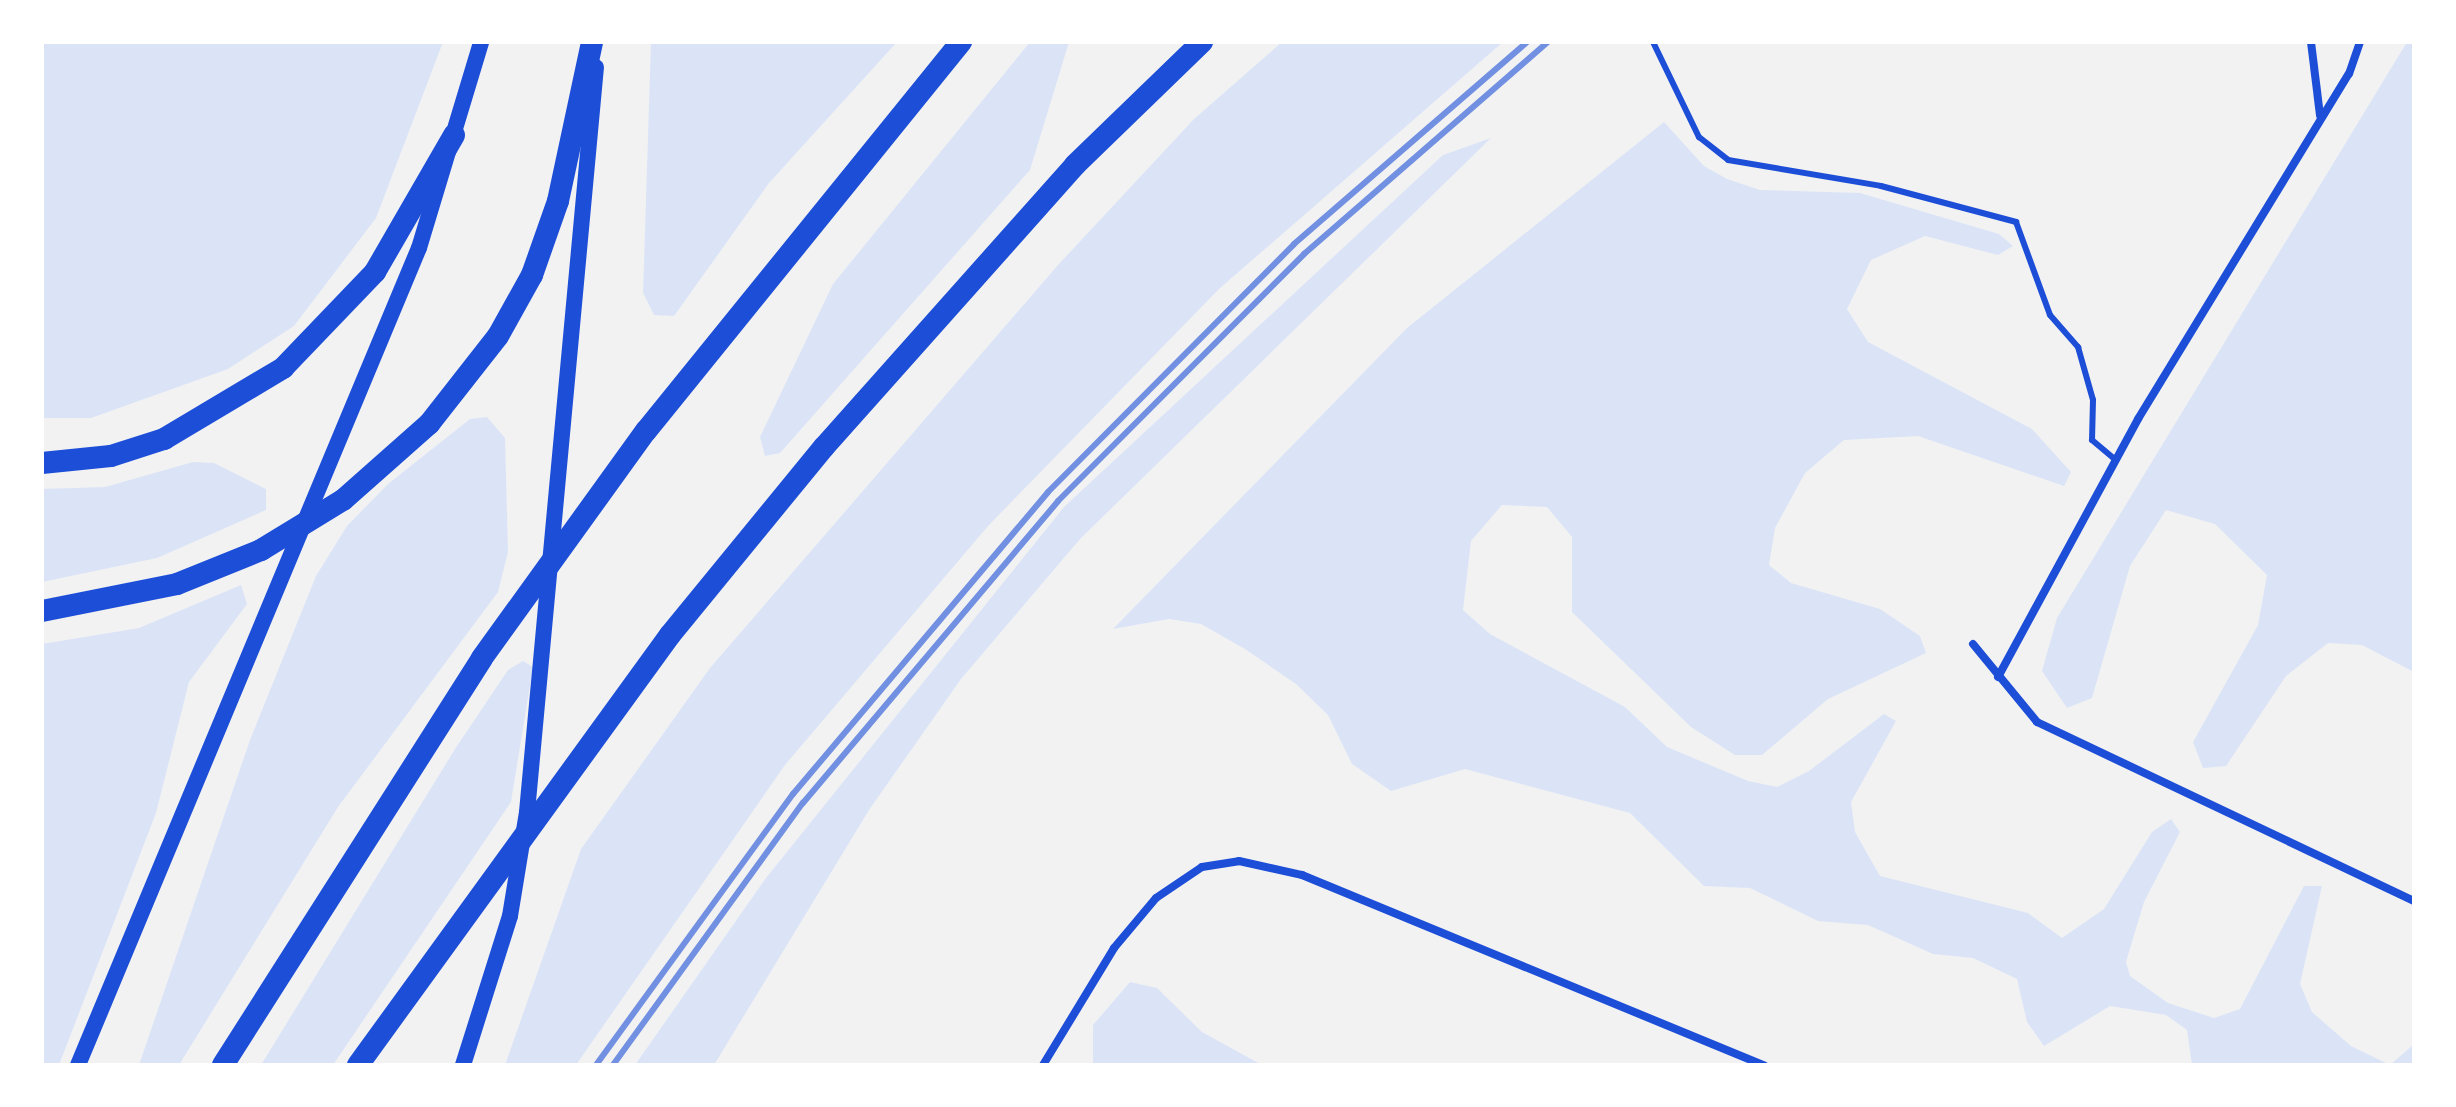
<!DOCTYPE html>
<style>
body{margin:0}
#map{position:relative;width:2456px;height:1107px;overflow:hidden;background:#f2f2f2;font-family:Cabin,sans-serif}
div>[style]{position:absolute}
.green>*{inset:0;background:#dbe4f7}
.service>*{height:6px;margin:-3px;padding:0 3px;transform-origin:3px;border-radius:3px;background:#1d4ed8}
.minor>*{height:8px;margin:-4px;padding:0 4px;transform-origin:4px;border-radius:4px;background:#1d4ed8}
.secondary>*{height:16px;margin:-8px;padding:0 8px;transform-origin:8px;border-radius:8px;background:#1d4ed8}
.motorway>*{height:22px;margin:-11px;padding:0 11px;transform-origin:11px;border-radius:11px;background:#1d4ed8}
.rail>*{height:6px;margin:-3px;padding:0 3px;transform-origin:3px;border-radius:3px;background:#7290e2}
span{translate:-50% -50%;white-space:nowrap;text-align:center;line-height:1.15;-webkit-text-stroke:6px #fff;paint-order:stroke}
.frame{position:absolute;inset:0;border:44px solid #fff;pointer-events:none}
</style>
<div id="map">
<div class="green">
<i style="clip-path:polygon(42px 42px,443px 42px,376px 218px,294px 326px,228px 369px,91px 418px,42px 418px)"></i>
<i style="clip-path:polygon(651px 42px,897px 42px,769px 183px,674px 316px,654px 315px,643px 293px)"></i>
<i style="clip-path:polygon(1030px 42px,1069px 42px,1030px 170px,780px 453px,765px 456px,760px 437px,833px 284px)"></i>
<i style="clip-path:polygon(1282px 42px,1503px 42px,1219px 289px,988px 526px,785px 765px,576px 1065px,505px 1065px,581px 849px,710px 668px,1058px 265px,1194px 119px)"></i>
<i style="clip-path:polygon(2407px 42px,2414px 42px,2414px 672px,2362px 645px,2328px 643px,2286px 676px,2226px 766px,2203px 768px,2193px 742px,2258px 625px,2267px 575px,2215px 524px,2166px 510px,2130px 566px,2092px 698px,2067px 708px,2042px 671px,2057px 618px)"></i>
<i style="clip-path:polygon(1664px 122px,1704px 166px,1727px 179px,1760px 190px,1860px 193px,1999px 234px,2013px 246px,1998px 255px,1925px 236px,1871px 260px,1847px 309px,1868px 342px,2032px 429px,2071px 472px,2064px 486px,1918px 436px,1844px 440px,1805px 473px,1775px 528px,1769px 565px,1791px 583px,1880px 609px,1920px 636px,1926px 653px,1828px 699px,1762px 755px,1735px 755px,1691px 727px,1572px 612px,1572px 537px,1547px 507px,1502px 505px,1471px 541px,1463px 610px,1490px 634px,1625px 707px,1667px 747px,1748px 781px,1777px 787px,1809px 771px,1884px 714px,1896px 721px,1851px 802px,1855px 832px,1880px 876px,2028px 913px,2062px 938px,2104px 909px,2152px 832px,2171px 819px,2180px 832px,2144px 902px,2126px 962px,2130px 976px,2168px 1003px,2214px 1018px,2240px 1009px,2304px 886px,2322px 886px,2300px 984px,2312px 1012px,2351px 1046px,2390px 1065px,2414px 1044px,2414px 1065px,2192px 1065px,2187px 1030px,2166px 1015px,2110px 1006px,2044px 1046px,2027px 1022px,2017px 979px,1973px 958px,1933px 954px,1868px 925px,1818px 921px,1750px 888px,1704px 886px,1630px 813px,1465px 769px,1391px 791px,1352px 764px,1328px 715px,1296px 684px,1245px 649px,1201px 624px,1169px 619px,1113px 629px,1407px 328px)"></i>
<i style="clip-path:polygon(1491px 138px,1080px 539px,961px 679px,869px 810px,714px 1065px,635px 1065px,766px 878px,1064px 507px,1443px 155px)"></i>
<i style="clip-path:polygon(487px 417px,505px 438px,508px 552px,498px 592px,338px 807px,179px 1065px,139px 1065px,250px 740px,316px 576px,347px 526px,388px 484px,470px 419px)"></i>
<i style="clip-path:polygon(193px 462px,214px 463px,266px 489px,266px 510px,157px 558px,42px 582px,42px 489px,105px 487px)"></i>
<i style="clip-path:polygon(241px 585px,247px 604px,189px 682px,156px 813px,59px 1065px,42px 1065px,42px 644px,139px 628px)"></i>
<i style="clip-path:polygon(523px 661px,533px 667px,511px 802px,333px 1065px,261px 1065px,455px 749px,508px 670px)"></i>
<i style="clip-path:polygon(1130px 982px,1157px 988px,1202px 1032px,1262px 1065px,1093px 1065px,1093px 1025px)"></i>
</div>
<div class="service">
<i style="left:1653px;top:42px;width:106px;rotate:64.2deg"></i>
<i style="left:1699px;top:137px;width:37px;rotate:38deg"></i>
<i style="left:1728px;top:160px;width:155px;rotate:9.6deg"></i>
<i style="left:1881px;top:186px;width:140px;rotate:14.9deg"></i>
<i style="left:2016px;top:222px;width:99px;rotate:69.9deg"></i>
<i style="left:2050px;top:315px;width:43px;rotate:48.8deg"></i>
<i style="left:2078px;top:347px;width:55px;rotate:74.2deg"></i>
<i style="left:2093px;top:400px;width:40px;rotate:91.4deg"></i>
<i style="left:2092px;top:440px;width:31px;rotate:40deg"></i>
</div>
<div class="minor">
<i style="left:2311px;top:42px;width:74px;rotate:83deg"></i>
<i style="left:1973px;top:644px;width:101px;rotate:50.6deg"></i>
<i style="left:2037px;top:722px;width:417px;rotate:25.4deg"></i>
<i style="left:1998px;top:677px;width:294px;rotate:-61.5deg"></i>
<i style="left:2138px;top:419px;width:404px;rotate:-58.6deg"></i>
<i style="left:2349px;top:74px;width:34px;rotate:-71deg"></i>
<i style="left:1043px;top:1065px;width:137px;rotate:-58.7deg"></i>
<i style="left:1114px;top:948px;width:65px;rotate:-50deg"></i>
<i style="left:1156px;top:898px;width:55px;rotate:-34deg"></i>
<i style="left:1202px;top:867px;width:37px;rotate:-9deg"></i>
<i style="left:1239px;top:861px;width:65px;rotate:12.5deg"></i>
<i style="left:1302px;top:875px;width:500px;rotate:22.4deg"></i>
</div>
<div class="secondary">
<i style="left:78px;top:1065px;width:885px;rotate:-67.35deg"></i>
<i style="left:419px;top:248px;width:215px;rotate:-73.2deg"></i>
<i style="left:463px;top:1065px;width:156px;rotate:-72.5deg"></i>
<i style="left:510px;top:916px;width:105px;rotate:-80.7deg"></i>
<i style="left:527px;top:812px;width:748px;rotate:-84.71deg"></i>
</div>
<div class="motorway">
<i style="left:42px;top:463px;width:69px;rotate:-5.8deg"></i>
<i style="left:111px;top:456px;width:56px;rotate:-17.8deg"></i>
<i style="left:164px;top:439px;width:139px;rotate:-30.8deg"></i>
<i style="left:283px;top:368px;width:133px;rotate:-46.2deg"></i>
<i style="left:375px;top:272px;width:158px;rotate:-60deg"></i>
<i style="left:42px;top:611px;width:138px;rotate:-11.3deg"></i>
<i style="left:177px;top:584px;width:91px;rotate:-22deg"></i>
<i style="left:261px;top:550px;width:96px;rotate:-31.4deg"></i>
<i style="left:343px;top:500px;width:115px;rotate:-41.5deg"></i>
<i style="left:429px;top:424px;width:112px;rotate:-51.9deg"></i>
<i style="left:498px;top:336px;width:70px;rotate:-60.9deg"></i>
<i style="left:532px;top:275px;width:78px;rotate:-70.6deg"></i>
<i style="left:558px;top:201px;width:163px;rotate:-77.9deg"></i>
<i style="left:223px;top:1065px;width:482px;rotate:-57.5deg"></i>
<i style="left:482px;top:658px;width:280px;rotate:-54.2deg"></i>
<i style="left:646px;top:431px;width:501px;rotate:-51deg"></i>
<i style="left:358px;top:1065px;width:531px;rotate:-54.04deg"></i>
<i style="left:670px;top:635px;width:243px;rotate:-50.7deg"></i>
<i style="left:824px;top:447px;width:378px;rotate:-48.3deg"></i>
<i style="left:1075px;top:165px;width:177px;rotate:-44.1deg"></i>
</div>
<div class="rail">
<i style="left:596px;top:1065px;width:335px;rotate:-54deg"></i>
<i style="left:793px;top:794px;width:395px;rotate:-49.8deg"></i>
<i style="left:1048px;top:492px;width:349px;rotate:-45.2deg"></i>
<i style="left:1294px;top:244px;width:308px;rotate:-40.9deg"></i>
<i style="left:613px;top:1065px;width:324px;rotate:-54.1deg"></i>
<i style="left:803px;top:803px;width:395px;rotate:-49.8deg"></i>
<i style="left:1058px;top:501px;width:349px;rotate:-45.1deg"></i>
<i style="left:1304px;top:254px;width:323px;rotate:-41deg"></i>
</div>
<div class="frame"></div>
</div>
